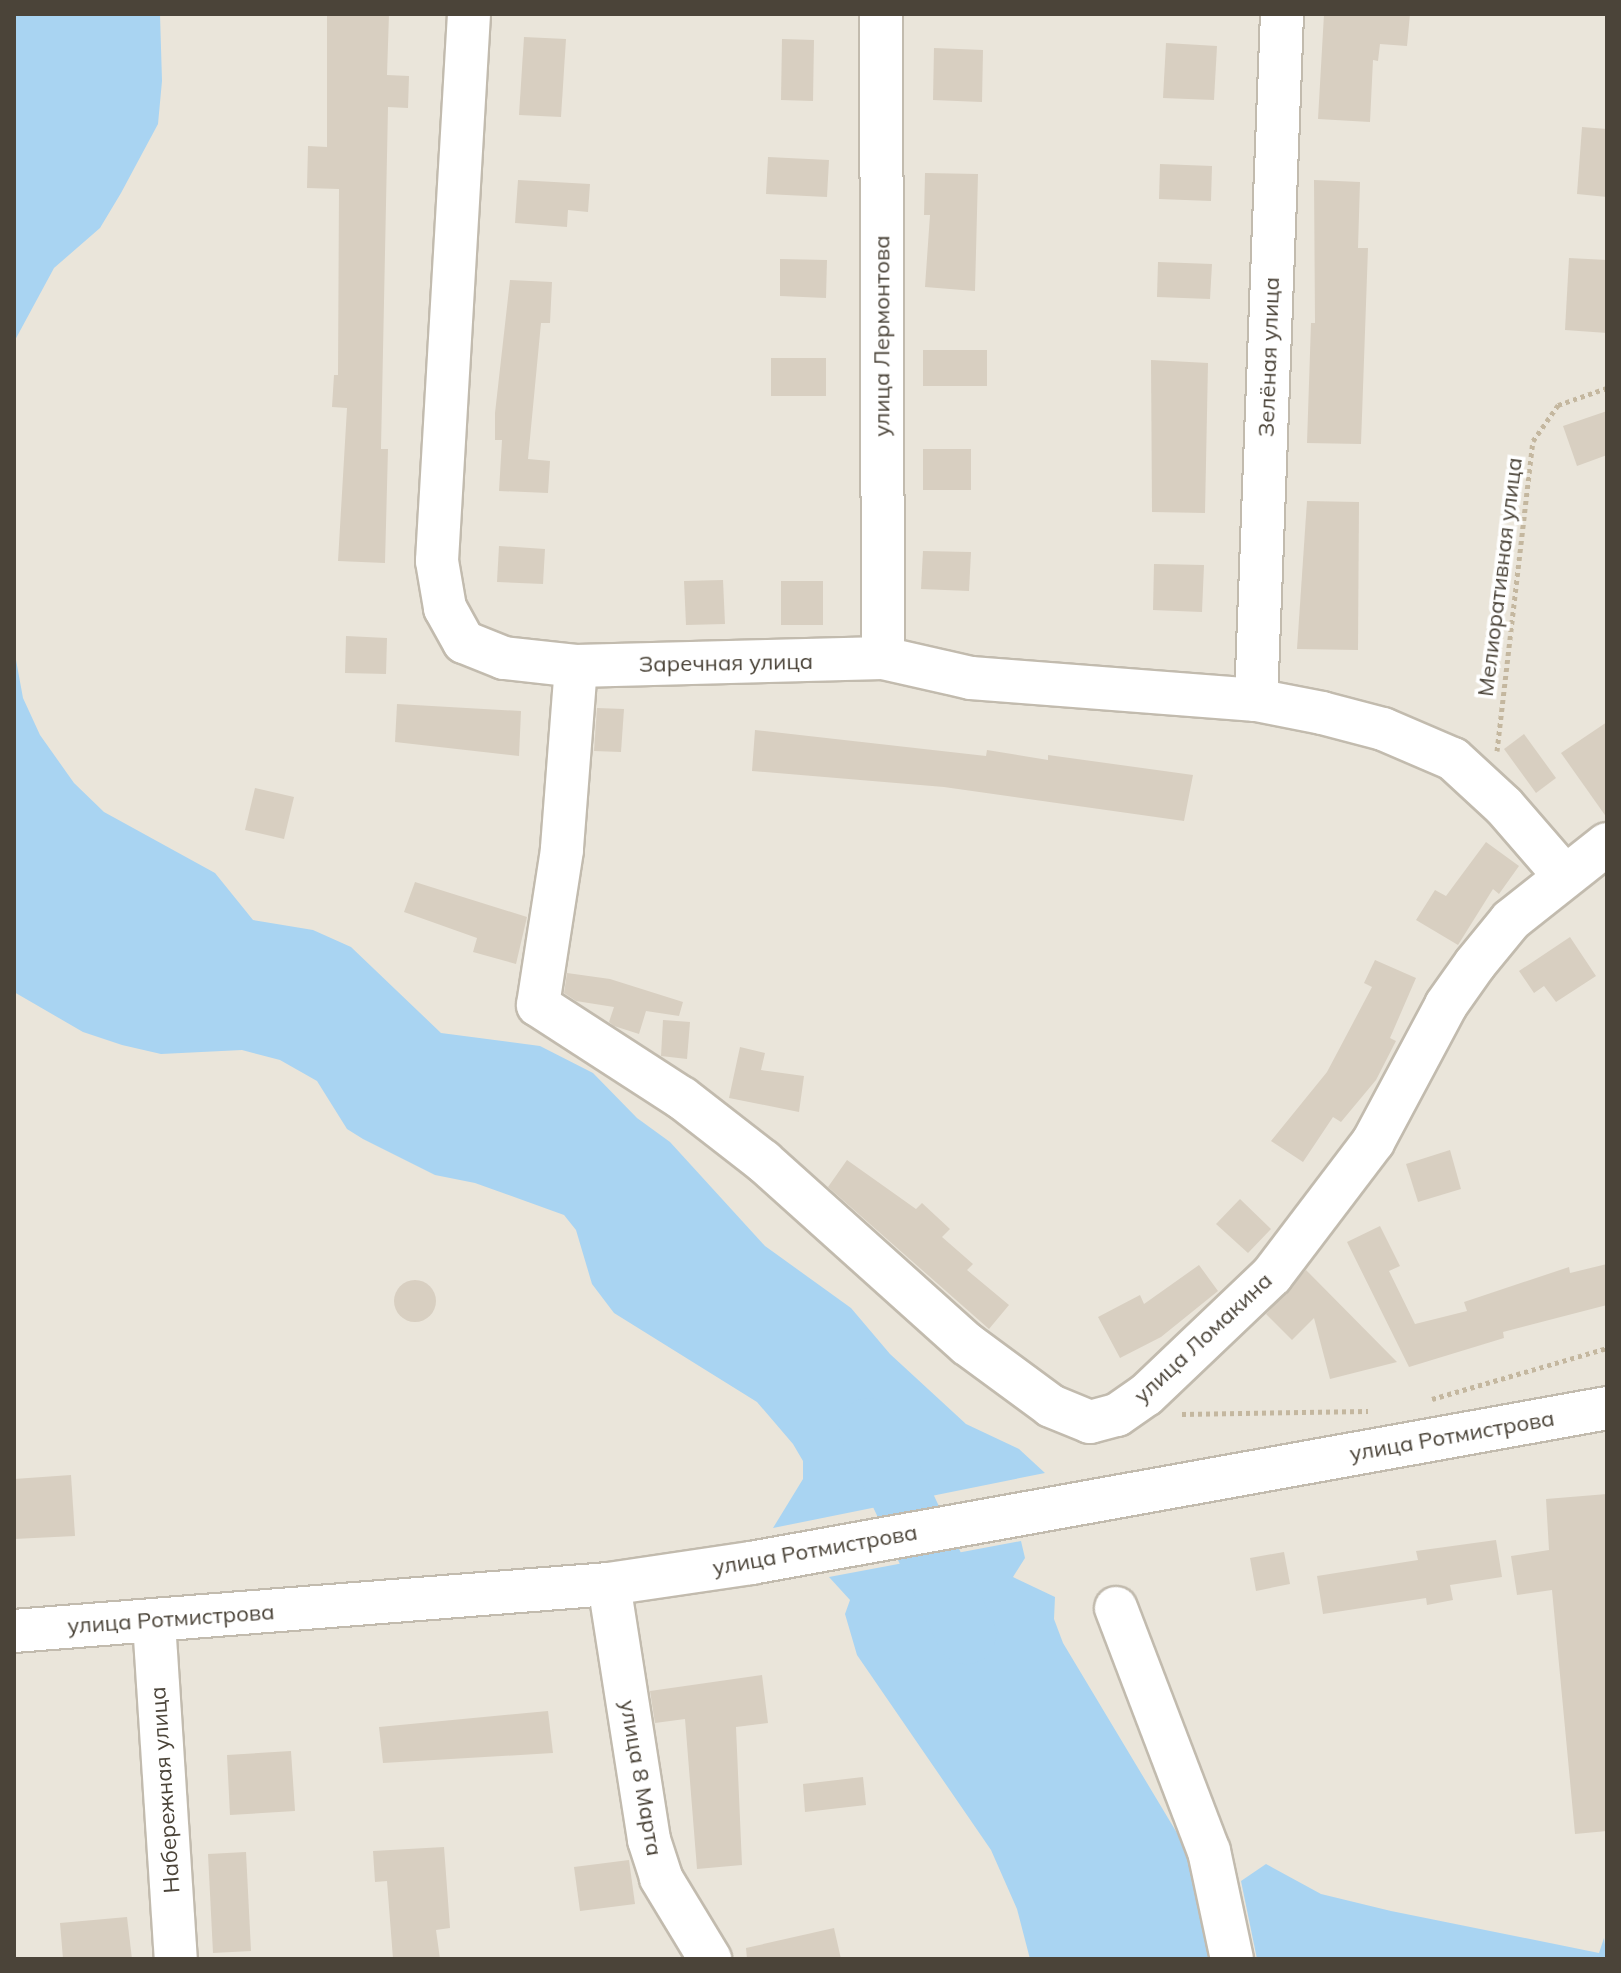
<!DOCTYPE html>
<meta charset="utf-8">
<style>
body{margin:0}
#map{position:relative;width:1621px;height:1973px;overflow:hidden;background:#f6f3ec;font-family:Mulish,sans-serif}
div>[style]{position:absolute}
.residential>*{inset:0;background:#eae5da}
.water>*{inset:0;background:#a9d4f2}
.river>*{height:60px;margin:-30px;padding:0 30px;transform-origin:30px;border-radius:30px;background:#a9d4f2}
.building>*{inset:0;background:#d8cfc1}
.round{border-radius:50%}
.path>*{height:5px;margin-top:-2.5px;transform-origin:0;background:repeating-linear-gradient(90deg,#c4b79f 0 4px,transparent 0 8px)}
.roads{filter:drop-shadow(2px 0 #c2bbae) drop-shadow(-2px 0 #c2bbae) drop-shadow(0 2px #c2bbae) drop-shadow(0 -2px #c2bbae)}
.minor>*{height:42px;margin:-21px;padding:0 21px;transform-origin:21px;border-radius:21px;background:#fff}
span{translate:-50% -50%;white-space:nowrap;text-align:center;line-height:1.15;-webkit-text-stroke:7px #fff;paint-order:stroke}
.street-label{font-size:22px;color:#4b4439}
.frame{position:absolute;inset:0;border:16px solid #4b4439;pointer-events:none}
</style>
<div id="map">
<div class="residential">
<i style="clip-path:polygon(14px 14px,1607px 14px,1607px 1959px,14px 1959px)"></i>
</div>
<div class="water">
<i style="clip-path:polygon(14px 14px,160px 14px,162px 81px,158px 124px,121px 193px,100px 228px,54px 268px,14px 342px)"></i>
<i style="clip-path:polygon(14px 649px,23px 698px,40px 735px,74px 783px,104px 812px,215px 873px,253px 920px,313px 930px,351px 947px,441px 1033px,540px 1046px,593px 1073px,637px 1118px,670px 1142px,765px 1246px,851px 1308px,890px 1354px,966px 1424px,1019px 1449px,1045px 1473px,773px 1528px,803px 1479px,803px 1461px,793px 1444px,757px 1402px,614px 1313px,592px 1284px,576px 1230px,564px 1215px,475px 1183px,435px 1175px,363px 1139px,347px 1129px,317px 1081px,280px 1060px,242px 1050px,161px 1054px,122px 1045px,83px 1032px,14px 992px)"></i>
<i style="clip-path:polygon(1021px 1541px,1025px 1558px,1013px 1577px,1055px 1597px,1054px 1619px,1063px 1643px,1195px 1863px,1214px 1959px,1030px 1959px,1017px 1909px,991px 1850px,857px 1655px,845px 1614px,850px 1600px,829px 1577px)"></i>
<i style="clip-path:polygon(1266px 1864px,1321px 1894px,1391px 1911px,1599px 1953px,1604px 1938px,1607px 1959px,1257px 1959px,1241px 1881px)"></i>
</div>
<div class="river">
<i style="left:869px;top:1428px;width:228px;rotate:64.8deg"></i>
</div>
<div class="building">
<i style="clip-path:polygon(327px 14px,389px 14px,387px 75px,409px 76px,408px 108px,388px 107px,381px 449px,388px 449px,385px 563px,338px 561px,347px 408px,332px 407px,334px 375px,338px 375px,339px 189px,307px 188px,308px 146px,327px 147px)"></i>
<i style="clip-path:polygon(1324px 14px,1410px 14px,1407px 46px,1380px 44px,1378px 61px,1373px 60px,1370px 122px,1318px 119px)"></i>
<i style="clip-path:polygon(524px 37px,566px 39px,561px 117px,519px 115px)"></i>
<i style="clip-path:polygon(782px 39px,814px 40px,813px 101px,781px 100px)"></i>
<i style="clip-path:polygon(1166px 43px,1217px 46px,1214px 100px,1163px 98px)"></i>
<i style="clip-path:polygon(934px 48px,983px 50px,982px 102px,933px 100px)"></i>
<i style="clip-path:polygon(1582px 127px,1607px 129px,1607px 197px,1577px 194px)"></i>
<i style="clip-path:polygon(768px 157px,829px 160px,827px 197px,766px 194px)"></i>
<i style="clip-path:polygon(1160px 164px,1212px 166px,1211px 201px,1159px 199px)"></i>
<i style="clip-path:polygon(925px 173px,978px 174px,975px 291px,925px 287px,930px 215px,924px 215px)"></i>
<i style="clip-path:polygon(518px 180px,590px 184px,588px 212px,568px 210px,567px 227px,515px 223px)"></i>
<i style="clip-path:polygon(1314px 180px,1360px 182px,1358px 248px,1368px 248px,1361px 444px,1307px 443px,1311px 323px,1315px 323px)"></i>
<i style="clip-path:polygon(1569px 258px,1607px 260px,1607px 333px,1565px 330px)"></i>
<i style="clip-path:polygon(780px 259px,827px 260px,826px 298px,780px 296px)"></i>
<i style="clip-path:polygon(1158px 262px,1212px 264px,1210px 299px,1157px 297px)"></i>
<i style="clip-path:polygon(510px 280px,552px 282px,550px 323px,541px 323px,528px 459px,550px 461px,548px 493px,499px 491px,502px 440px,495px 440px,495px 413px)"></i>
<i style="clip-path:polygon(923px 350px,987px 350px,987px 386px,923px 386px)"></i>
<i style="clip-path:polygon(771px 358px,826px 358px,826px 396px,771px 396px)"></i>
<i style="clip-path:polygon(1151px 360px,1208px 363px,1205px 513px,1152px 512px)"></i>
<i style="clip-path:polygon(1607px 411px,1607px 455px,1577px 466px,1563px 426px)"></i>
<i style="clip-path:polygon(923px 449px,971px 449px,971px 490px,923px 490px)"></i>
<i style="clip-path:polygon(1307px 501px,1359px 502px,1358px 650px,1297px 649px)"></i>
<i style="clip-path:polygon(499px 546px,545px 549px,543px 584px,497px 582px)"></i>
<i style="clip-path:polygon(923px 551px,971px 552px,969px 591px,921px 589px)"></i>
<i style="clip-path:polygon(1154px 564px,1204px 565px,1202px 612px,1153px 610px)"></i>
<i style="clip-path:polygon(723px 580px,725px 624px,686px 625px,684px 581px)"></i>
<i style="clip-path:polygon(781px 581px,823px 581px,823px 625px,781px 625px)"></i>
<i style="clip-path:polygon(346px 636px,387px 638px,386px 674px,345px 673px)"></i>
<i style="clip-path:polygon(397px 704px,521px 711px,519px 756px,395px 742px)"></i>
<i style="clip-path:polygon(597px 708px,624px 709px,621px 752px,594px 751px)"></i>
<i style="clip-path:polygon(1607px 722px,1607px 818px,1561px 753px)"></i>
<i style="clip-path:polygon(755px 730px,986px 756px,987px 750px,1048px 760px,1048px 755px,1193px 775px,1184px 821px,944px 787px,752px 771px)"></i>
<i style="clip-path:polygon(1524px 734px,1556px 778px,1536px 793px,1504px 749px)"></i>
<i style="clip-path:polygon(255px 788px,294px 797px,284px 839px,245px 830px)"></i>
<i style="clip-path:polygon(1486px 842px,1519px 866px,1499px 894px,1493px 889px,1458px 945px,1416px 920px,1435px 890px,1446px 896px)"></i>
<i style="clip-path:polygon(415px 882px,527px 917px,516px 964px,473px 952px,477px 938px,404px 912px)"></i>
<i style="clip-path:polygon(1570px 937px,1596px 976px,1556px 1002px,1544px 986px,1534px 993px,1519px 971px)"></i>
<i style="clip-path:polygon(1375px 960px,1416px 978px,1390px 1038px,1396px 1041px,1376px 1080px,1341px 1122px,1333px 1117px,1303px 1162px,1271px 1141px,1327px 1072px,1372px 987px,1364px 983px)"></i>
<i style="clip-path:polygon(567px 973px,610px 979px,683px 1002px,679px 1016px,646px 1011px,639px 1034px,614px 1026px,609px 1022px,614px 1007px,576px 1001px,564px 993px)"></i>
<i style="clip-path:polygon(663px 1020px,690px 1022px,687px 1059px,661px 1056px)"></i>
<i style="clip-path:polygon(740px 1047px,765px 1053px,761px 1070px,804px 1076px,799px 1112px,729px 1098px)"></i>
<i style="clip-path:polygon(1450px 1150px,1461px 1189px,1418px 1202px,1406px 1164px)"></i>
<i style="clip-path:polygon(847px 1160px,916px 1209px,922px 1203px,950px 1229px,942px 1237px,973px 1264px,967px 1270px,1009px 1305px,989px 1329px,828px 1187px)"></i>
<i style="clip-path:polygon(1240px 1199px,1271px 1229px,1248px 1253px,1216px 1224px)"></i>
<i style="clip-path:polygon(1380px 1226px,1400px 1266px,1389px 1271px,1415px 1324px,1467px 1311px,1464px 1302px,1569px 1267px,1570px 1273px,1607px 1264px,1607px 1305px,1503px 1332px,1504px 1338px,1409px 1367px,1347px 1242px)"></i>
<i style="clip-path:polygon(1199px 1265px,1218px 1291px,1161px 1337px,1120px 1358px,1098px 1317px,1140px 1295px,1144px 1304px)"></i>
<i style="clip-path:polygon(1306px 1270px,1309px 1273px,1397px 1362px,1330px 1379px,1314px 1318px,1292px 1340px,1266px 1314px)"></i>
<i class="round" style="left:394px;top:1280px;width:42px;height:42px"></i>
<i style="clip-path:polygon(71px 1475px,75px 1536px,14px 1539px,14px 1479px)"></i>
<i style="clip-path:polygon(1607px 1494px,1607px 1831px,1575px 1834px,1552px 1590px,1517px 1595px,1511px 1556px,1549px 1550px,1546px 1499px)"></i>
<i style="clip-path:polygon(1496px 1540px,1502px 1577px,1450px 1585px,1453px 1600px,1427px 1605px,1426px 1598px,1323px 1614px,1317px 1576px,1418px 1560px,1416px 1551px)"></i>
<i style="clip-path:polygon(1284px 1552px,1290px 1584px,1256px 1591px,1250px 1558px)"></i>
<i style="clip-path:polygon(762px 1675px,768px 1723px,736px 1727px,742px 1865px,697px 1869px,685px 1719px,655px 1723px,650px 1691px)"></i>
<i style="clip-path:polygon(548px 1711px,553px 1753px,383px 1763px,379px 1727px)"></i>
<i style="clip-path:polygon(291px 1751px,295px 1811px,230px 1815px,227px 1755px)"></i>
<i style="clip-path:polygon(863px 1777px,866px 1805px,805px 1812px,803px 1784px)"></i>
<i style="clip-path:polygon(444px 1847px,450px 1928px,436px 1930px,440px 1959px,393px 1959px,387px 1881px,375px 1882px,373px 1851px)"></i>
<i style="clip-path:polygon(246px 1852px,251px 1951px,213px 1953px,208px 1854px)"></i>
<i style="clip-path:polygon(629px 1860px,635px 1904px,580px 1911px,574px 1867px)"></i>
<i style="clip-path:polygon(127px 1917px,132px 1959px,63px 1959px,60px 1923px)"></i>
<i style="clip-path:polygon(834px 1928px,841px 1959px,747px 1959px,746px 1948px)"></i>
</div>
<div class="path">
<i style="left:1497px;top:751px;width:312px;rotate:-83.4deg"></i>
<i style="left:1533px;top:441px;width:44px;rotate:-55.2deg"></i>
<i style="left:1558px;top:405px;width:52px;rotate:-19.1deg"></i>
<i style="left:1432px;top:1399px;width:182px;rotate:-16.2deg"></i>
<i style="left:1182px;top:1414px;width:186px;rotate:-0.9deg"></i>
</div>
<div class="roads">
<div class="minor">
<i style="left:469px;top:14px;width:548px;rotate:93.35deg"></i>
<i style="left:437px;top:561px;width:48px;rotate:80.3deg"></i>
<i style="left:445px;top:608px;width:39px;rotate:61deg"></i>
<i style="left:464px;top:642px;width:43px;rotate:21.8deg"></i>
<i style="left:504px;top:658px;width:72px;rotate:6.3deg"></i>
<i style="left:576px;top:666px;width:307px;rotate:-1.5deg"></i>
<i style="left:883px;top:658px;width:90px;rotate:12.8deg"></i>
<i style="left:971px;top:678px;width:286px;rotate:4.4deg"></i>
<i style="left:1256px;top:700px;width:67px;rotate:11.1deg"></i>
<i style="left:1322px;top:713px;width:63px;rotate:14.7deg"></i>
<i style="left:1383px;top:729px;width:76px;rotate:23.2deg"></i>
<i style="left:1453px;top:759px;width:69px;rotate:42.7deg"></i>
<i style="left:1504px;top:806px;width:90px;rotate:49.1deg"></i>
<i style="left:881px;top:14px;width:644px;rotate:89.82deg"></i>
<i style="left:576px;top:666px;width:185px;rotate:94.4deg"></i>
<i style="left:562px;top:850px;width:157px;rotate:98.8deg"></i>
<i style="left:538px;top:1005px;width:171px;rotate:32.9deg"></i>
<i style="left:682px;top:1098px;width:103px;rotate:37.9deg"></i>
<i style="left:763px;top:1161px;width:274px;rotate:41.9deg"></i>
<i style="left:967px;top:1344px;width:104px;rotate:36.4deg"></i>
<i style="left:1051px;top:1406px;width:42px;rotate:22.3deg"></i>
<i style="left:1090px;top:1422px;width:28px;rotate:-15deg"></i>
<i style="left:1117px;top:1415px;width:35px;rotate:-35deg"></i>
<i style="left:1146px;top:1395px;width:174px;rotate:-43.6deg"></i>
<i style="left:1272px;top:1275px;width:167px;rotate:-52.8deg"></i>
<i style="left:1373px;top:1142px;width:155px;rotate:-61.9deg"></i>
<i style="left:1446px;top:1005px;width:50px;rotate:-54.7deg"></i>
<i style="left:1475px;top:964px;width:57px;rotate:-50.7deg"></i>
<i style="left:1511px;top:920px;width:122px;rotate:-38.4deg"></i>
<i style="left:1256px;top:700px;width:686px;rotate:-87.83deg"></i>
<i style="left:609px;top:1584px;width:259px;rotate:81.1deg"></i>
<i style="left:649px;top:1840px;width:40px;rotate:72deg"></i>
<i style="left:661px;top:1878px;width:95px;rotate:58.8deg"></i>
<i style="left:1116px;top:1608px;width:260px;rotate:69.1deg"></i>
<i style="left:1209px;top:1851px;width:110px;rotate:78deg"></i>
<i style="left:154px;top:1622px;width:338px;rotate:86.3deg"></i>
<i style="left:14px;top:1631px;width:597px;rotate:-4.52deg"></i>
<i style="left:609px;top:1584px;width:144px;rotate:-8.4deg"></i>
<i style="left:751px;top:1563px;width:870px;rotate:-10.26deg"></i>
</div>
</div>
<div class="street-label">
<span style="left:882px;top:336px;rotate:-90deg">улица Лермонтова</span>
<span style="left:1269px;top:357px;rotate:-88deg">Зелёная улица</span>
<span style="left:1500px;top:577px;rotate:-83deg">Мелиоративная улица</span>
<span style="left:726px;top:663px;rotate:-1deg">Заречная улица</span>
<span style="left:1203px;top:1338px;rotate:-43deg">улица Ломакина</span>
<span style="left:1452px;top:1436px;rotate:-10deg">улица Ротмистрова</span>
<span style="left:815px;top:1550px;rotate:-10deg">улица Ротмистрова</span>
<span style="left:171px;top:1619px;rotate:-4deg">улица Ротмистрова</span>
<span style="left:641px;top:1778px;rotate:80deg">улица 8 Марта</span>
<span style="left:165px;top:1790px;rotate:-94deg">Набережная улица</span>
</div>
<div class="frame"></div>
</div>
